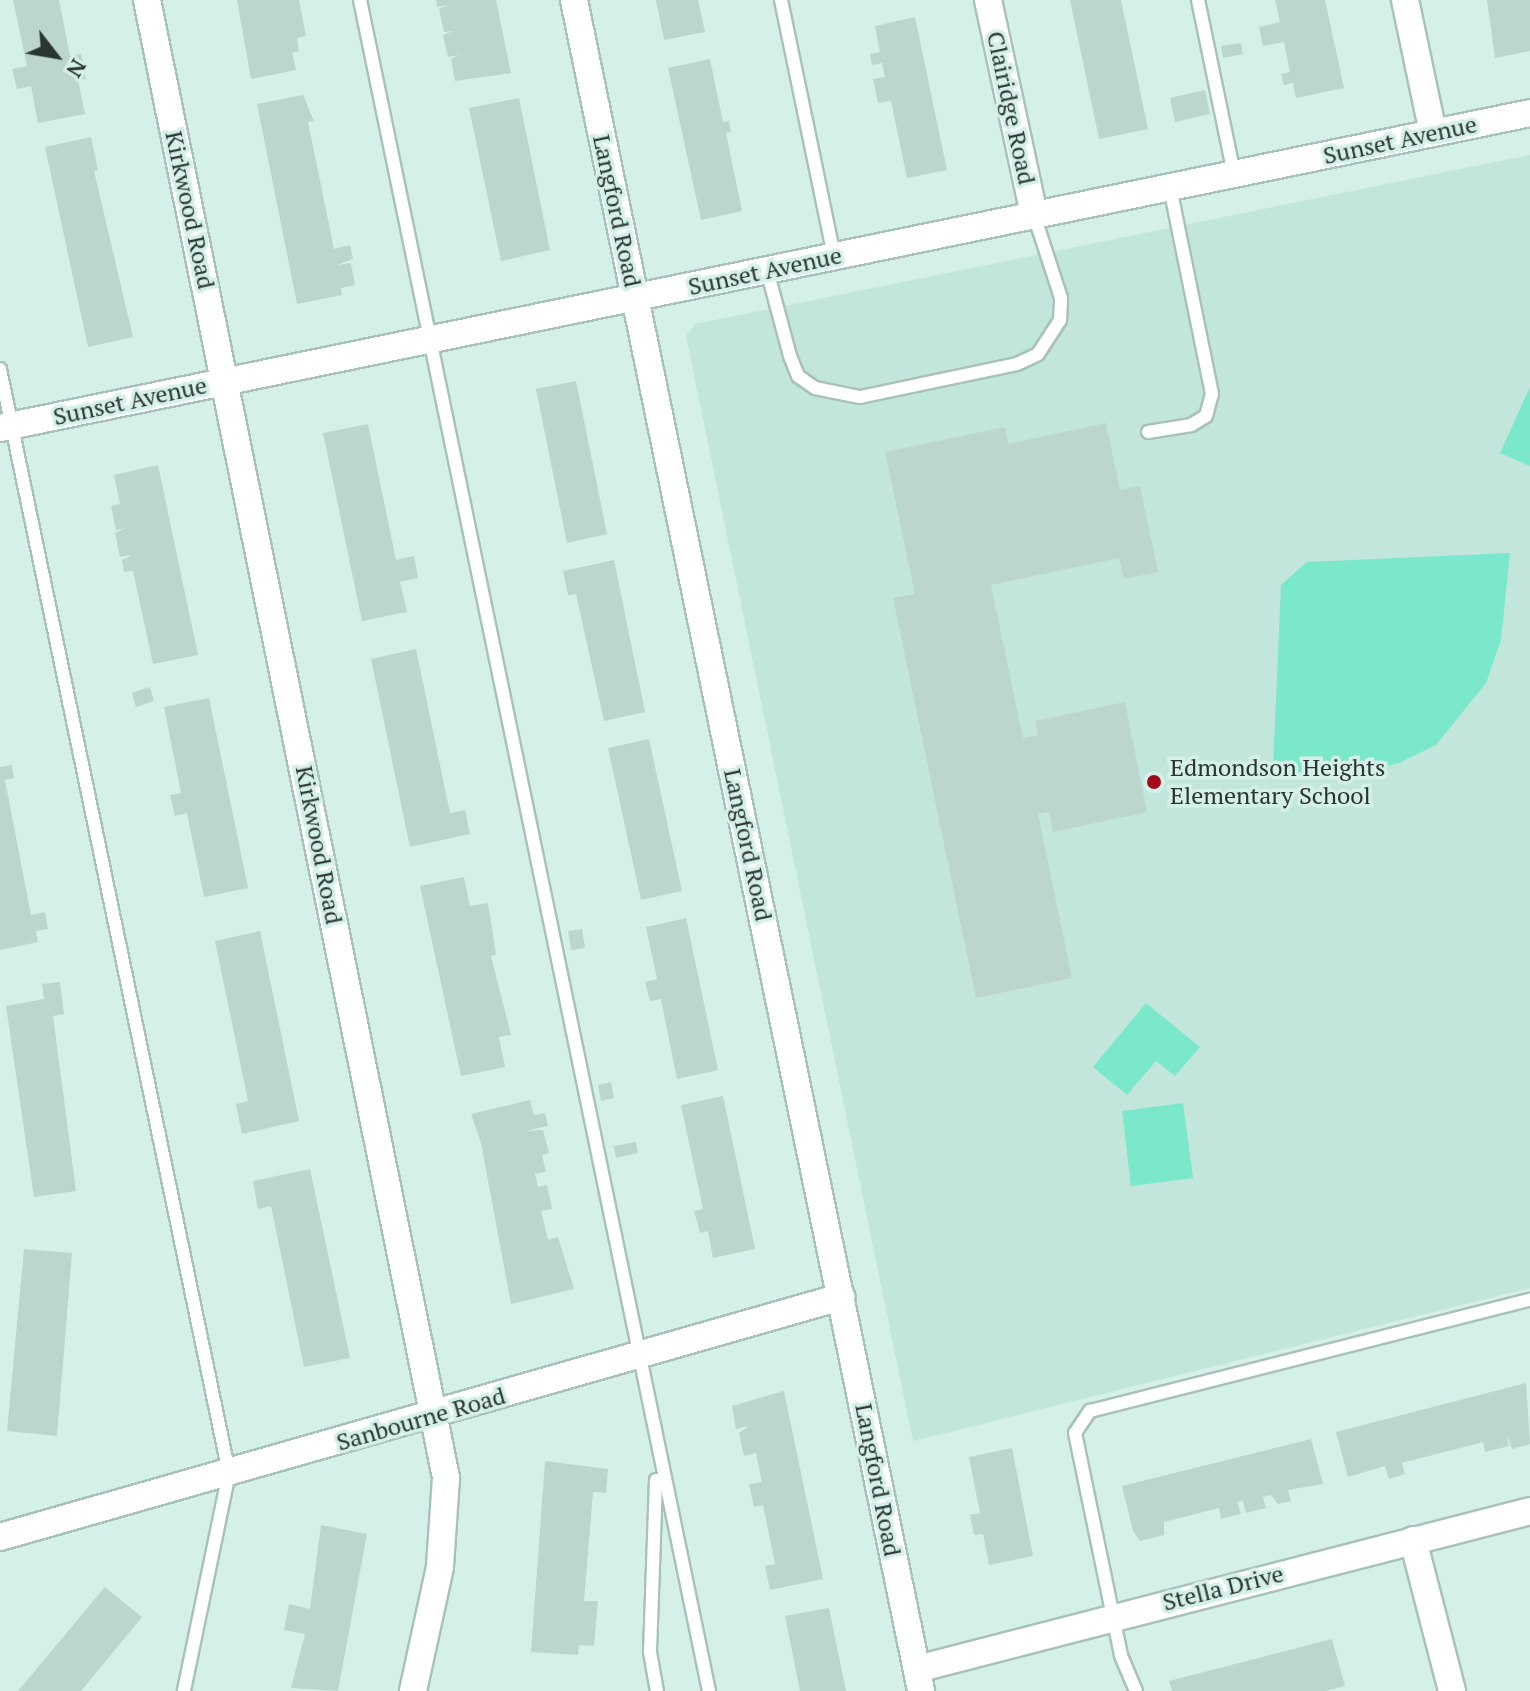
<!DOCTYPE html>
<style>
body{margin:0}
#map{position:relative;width:1530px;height:1691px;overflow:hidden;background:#d5f0e8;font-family:"PT Serif",serif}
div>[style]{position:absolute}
.built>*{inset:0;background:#c2e6db}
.green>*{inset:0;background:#7be7cb}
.building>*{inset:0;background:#bcd6ce}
.roads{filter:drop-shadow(2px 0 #a8c2ba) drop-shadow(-2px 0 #a8c2ba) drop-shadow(0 2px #a8c2ba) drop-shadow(0 -2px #a8c2ba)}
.service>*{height:12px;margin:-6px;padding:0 6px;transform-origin:6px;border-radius:6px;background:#fff}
.minor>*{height:26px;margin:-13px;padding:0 13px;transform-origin:13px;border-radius:13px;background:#fff}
.dots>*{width:22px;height:22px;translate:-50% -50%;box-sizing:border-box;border:4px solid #d5f0e8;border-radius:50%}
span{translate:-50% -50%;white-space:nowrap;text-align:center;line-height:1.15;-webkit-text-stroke:7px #d5f0e8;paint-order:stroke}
.street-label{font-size:24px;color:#2b3633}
.poi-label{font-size:24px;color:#2b3633}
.left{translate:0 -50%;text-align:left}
.north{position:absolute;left:16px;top:16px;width:80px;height:80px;-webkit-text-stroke:6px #d5f0e8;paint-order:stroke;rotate:121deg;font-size:22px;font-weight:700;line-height:32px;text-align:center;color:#2b3633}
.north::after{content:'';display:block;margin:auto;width:28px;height:36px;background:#2b3633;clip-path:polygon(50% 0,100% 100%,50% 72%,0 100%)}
</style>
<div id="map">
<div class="built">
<i style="clip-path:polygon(1530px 155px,1530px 1288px,913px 1441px,686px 336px,695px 324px)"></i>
</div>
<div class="green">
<i style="clip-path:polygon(1530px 387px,1530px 466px,1500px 453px)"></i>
<i style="clip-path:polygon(1510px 553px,1501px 640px,1486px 683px,1436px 745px,1399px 763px,1352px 774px,1312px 775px,1273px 768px,1281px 585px,1307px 562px)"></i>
<i style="clip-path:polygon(1146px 1003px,1200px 1047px,1175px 1076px,1156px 1061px,1127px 1095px,1093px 1067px)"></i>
<i style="clip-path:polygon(1183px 1103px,1193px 1178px,1131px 1186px,1122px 1111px)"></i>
</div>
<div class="building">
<i style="clip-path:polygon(13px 0,59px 0,70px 56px,81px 54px,86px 79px,78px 80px,85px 114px,38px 123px,31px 86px,17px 89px,12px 69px,27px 66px)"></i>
<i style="clip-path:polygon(237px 0,299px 0,306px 36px,297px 38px,299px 51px,292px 53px,296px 70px,251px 79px)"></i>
<i style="clip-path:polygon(436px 0,496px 0,511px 73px,455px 81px,451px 59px,459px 55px,448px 57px,443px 35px,453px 31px,444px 32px,439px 9px,448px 5px,437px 7px)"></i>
<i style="clip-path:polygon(656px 0,698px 0,705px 32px,664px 40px)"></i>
<i style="clip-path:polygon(1070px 0,1121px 0,1148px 129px,1099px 139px)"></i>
<i style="clip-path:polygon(1275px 0,1325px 0,1344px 88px,1296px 98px,1293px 83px,1284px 85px,1281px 74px,1290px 72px,1284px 42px,1263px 46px,1259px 27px,1280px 22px)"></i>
<i style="clip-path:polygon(1487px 0,1530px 0,1530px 51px,1495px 58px)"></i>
<i style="clip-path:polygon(915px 17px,947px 170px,907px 178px,891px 101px,878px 103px,873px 79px,885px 77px,882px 63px,872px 65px,870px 54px,880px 52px,875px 26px)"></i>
<i style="clip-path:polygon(1241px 43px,1243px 54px,1223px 58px,1221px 46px)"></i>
<i style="clip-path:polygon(710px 59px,723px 122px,729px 121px,731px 132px,726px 133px,742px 211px,701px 220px,668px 68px)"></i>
<i style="clip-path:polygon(1205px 90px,1210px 114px,1175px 122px,1170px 98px)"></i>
<i style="clip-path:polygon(303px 95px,314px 121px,308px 122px,334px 249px,350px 245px,353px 259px,337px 265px,351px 263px,355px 285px,341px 288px,342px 295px,297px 304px,257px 104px)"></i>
<i style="clip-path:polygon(519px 98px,550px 250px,501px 261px,469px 108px)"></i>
<i style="clip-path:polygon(91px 137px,98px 170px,94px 171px,133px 337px,88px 347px,45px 147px)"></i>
<i style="clip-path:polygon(576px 381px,607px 534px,567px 543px,536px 389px)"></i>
<i style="clip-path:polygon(1106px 423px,1120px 490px,1140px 486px,1158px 572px,1124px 579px,1119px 558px,991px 585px,1023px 738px,1038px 735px,1035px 721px,1125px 702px,1147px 812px,1053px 832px,1049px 812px,1038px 814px,1072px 978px,976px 998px,893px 598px,915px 594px,885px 452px,1005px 427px,1008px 444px)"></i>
<i style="clip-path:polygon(368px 424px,396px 560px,414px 556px,418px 578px,400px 582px,407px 612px,362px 621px,323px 433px)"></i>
<i style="clip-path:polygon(158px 465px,198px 655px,153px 664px,133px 571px,124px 572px,122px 560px,132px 555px,120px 557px,115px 533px,126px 528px,116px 530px,111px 506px,120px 504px,114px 475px)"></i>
<i style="clip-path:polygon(614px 560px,645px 712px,604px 721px,576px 594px,568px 595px,563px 571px)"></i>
<i style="clip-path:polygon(416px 649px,450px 813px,465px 810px,470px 834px,410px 847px,371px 659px)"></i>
<i style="clip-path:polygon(150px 687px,154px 701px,136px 707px,132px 693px)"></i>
<i style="clip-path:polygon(209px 698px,248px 888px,204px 897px,187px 813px,175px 816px,170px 795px,181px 793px,164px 707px)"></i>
<i style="clip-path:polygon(649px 739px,682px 891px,641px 900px,608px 748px)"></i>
<i style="clip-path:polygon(12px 765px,14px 778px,5px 780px,31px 915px,45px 912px,48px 929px,36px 931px,38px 942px,0 950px,0 767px)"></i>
<i style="clip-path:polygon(464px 877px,470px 906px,488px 903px,496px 955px,491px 956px,511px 1035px,499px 1037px,505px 1067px,461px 1076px,420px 886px)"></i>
<i style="clip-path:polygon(686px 918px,718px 1070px,677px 1079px,661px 999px,650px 1001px,645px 982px,657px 979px,646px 927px)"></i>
<i style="clip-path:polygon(582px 929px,585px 948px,571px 950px,568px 931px)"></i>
<i style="clip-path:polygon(260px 931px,299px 1121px,242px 1134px,236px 1104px,248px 1101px,215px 941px)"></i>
<i style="clip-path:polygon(60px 982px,64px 1014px,53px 1016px,76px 1191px,34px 1197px,6px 1006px,44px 999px,42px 984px)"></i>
<i style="clip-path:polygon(611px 1082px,614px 1098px,601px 1101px,598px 1085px)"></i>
<i style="clip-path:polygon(723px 1096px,755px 1249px,713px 1258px,708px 1231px,700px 1233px,694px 1211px,703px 1209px,681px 1105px)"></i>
<i style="clip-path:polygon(530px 1100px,534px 1115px,545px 1113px,548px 1126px,525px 1131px,543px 1130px,549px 1153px,542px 1155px,546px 1172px,535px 1174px,538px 1187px,547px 1185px,552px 1209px,541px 1211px,548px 1240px,558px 1237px,574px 1289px,511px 1304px,481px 1143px,471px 1114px)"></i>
<i style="clip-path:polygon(636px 1142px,638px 1153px,616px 1158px,614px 1146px)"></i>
<i style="clip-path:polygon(310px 1169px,350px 1358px,304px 1367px,271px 1206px,258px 1209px,253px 1181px)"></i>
<i style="clip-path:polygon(24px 1249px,72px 1253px,57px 1436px,7px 1431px)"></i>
<i style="clip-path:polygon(1526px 1383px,1530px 1444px,1512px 1449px,1507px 1436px,1509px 1446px,1485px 1452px,1483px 1442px,1402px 1463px,1405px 1474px,1389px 1479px,1385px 1466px,1348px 1477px,1336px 1432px)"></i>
<i style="clip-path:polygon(784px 1391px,823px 1579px,770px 1590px,765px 1566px,775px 1564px,763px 1505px,754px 1507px,749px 1484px,762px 1482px,756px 1453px,744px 1456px,739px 1433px,749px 1426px,736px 1429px,732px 1406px)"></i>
<i style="clip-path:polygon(1311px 1439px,1323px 1484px,1288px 1490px,1291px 1501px,1278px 1504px,1271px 1495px,1263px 1497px,1266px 1508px,1246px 1513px,1243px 1501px,1237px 1502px,1241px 1514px,1221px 1519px,1219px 1508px,1164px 1522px,1164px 1535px,1140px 1541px,1133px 1531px,1122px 1486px)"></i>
<i style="clip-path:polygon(1012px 1448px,1033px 1556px,989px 1565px,983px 1534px,974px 1535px,970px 1515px,980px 1513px,969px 1457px)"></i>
<i style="clip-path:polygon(545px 1461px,608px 1469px,606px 1493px,593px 1492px,584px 1601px,598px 1601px,594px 1646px,579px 1645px,578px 1655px,531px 1652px)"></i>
<i style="clip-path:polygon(321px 1525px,367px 1534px,338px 1691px,291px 1688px,305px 1634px,284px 1630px,289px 1604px,310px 1609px)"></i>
<i style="clip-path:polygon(105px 1587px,142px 1617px,81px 1691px,18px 1691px)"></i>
<i style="clip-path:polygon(829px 1608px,846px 1691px,800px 1691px,785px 1616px)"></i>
<i style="clip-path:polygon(1332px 1639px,1345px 1686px,1326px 1691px,1172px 1691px,1169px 1681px)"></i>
</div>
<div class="roads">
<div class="service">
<i style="left:360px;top:0;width:1727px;rotate:78.34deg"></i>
<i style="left:781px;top:0;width:261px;rotate:78.3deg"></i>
<i style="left:1198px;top:0;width:178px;rotate:78.3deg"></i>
<i style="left:767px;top:270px;width:89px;rotate:75deg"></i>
<i style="left:790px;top:356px;width:22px;rotate:68deg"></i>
<i style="left:798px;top:376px;width:21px;rotate:35deg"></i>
<i style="left:815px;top:388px;width:46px;rotate:11.3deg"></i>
<i style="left:860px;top:397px;width:160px;rotate:-11.9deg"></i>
<i style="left:1017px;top:364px;width:23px;rotate:-25deg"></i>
<i style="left:1038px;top:354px;width:40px;rotate:-57.1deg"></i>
<i style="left:1060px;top:320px;width:22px;rotate:-87deg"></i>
<i style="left:1061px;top:298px;width:87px;rotate:-108deg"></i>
<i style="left:0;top:369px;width:1128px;rotate:78.28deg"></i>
<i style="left:229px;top:1473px;width:223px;rotate:101.7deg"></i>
<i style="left:1148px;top:432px;width:44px;rotate:-9.2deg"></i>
<i style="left:1191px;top:425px;width:17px;rotate:-31deg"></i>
<i style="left:1206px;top:416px;width:23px;rotate:-75deg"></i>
<i style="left:1212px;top:394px;width:211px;rotate:-101.5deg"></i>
<i style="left:656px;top:1480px;width:172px;rotate:92deg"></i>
<i style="left:650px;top:1652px;width:40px;rotate:80deg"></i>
<i style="left:1136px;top:1691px;width:39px;rotate:-113deg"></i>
<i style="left:1121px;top:1655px;width:227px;rotate:-101.7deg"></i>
<i style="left:1075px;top:1433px;width:27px;rotate:-56deg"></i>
<i style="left:1090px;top:1411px;width:454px;rotate:-14.2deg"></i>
</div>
<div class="minor">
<i style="left:147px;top:0;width:1508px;rotate:78.56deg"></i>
<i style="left:446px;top:1478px;width:89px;rotate:93.9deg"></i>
<i style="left:440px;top:1567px;width:127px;rotate:102.3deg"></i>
<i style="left:574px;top:0;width:1726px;rotate:78.4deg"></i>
<i style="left:988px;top:0;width:220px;rotate:77.9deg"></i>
<i style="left:1405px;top:0;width:136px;rotate:78.1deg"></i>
<i style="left:0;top:428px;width:1562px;rotate:-11.63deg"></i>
<i style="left:0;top:1537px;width:875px;rotate:-15.93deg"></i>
<i style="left:1413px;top:1540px;width:156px;rotate:75.5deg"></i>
<i style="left:917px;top:1669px;width:633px;rotate:-14.45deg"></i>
</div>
</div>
<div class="dots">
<i style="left:1154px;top:782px;background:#a40a1c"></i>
</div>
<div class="street-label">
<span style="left:1011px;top:108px;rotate:78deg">Clairidge Road</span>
<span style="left:1400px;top:140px;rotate:-12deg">Sunset Avenue</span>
<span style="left:190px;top:210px;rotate:78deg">Kirkwood Road</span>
<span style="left:617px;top:211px;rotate:78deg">Langford Road</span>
<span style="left:765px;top:271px;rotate:-12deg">Sunset Avenue</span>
<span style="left:130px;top:401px;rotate:-12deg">Sunset Avenue</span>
<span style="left:319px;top:845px;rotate:79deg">Kirkwood Road</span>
<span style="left:748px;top:845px;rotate:78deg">Langford Road</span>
<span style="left:421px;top:1419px;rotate:-16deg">Sanbourne Road</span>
<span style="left:878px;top:1480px;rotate:79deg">Langford Road</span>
<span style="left:1223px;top:1588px;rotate:-14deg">Stella Drive</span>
</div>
<div class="poi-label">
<span class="left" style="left:1170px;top:782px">Edmondson Heights<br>Elementary School</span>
</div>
<div class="north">N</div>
</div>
